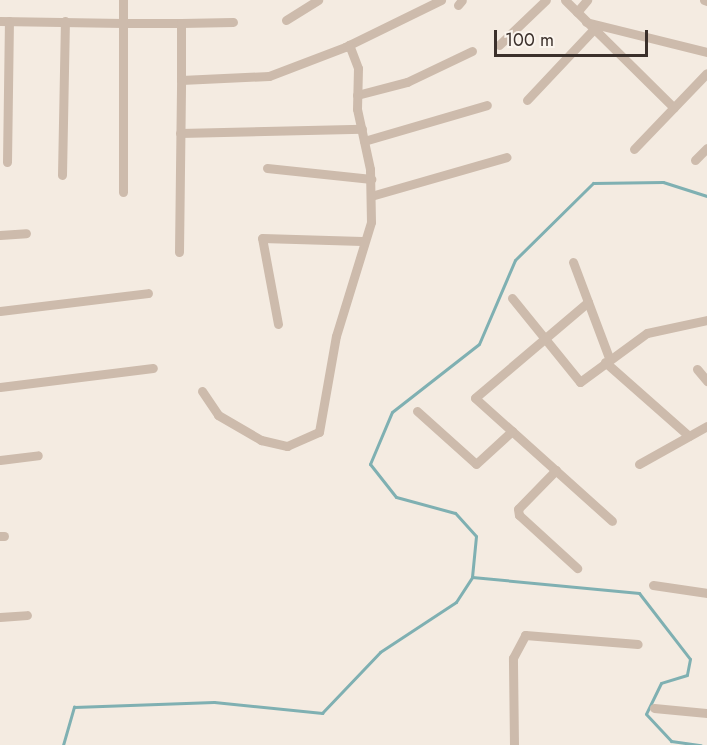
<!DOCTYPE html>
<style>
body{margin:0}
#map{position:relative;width:707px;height:745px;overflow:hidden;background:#f4ebe1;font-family:Jost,sans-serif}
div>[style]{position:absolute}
.stream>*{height:3px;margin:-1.5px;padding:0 1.5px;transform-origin:1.5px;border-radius:1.5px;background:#7fb0b2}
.minor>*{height:9px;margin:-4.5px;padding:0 4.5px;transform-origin:4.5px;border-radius:4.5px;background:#cdbbac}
span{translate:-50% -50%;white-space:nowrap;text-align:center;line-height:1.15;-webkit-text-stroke:6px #fbf5ee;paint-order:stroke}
.scale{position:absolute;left:494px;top:30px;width:154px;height:27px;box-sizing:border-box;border:3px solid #3b302b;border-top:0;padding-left:8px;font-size:18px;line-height:21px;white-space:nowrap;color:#3b302b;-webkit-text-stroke:4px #fbf5ee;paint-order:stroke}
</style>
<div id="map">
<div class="stream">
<i style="left:472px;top:577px;width:168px;rotate:5.5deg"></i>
<i style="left:639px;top:593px;width:83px;rotate:52.3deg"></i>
<i style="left:690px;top:659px;width:16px;rotate:101deg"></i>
<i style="left:687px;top:675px;width:27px;rotate:163deg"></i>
<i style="left:661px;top:683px;width:34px;rotate:116deg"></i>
<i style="left:646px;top:714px;width:37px;rotate:47deg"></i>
<i style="left:671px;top:741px;width:30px;rotate:8deg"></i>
<i style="left:63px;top:745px;width:40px;rotate:-74deg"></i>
<i style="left:74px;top:707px;width:140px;rotate:-2deg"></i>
<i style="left:214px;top:702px;width:109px;rotate:5.8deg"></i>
<i style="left:322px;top:713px;width:84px;rotate:-46.4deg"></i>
<i style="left:380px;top:652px;width:91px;rotate:-33.3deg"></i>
<i style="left:456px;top:602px;width:30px;rotate:-57deg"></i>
<i style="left:472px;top:577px;width:41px;rotate:-84.4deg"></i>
<i style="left:476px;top:536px;width:31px;rotate:-132deg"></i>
<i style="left:455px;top:513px;width:61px;rotate:-164.8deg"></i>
<i style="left:396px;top:497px;width:42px;rotate:-128.2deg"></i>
<i style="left:370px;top:464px;width:56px;rotate:-67.1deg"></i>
<i style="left:392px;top:412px;width:110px;rotate:-38deg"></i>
<i style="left:479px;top:344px;width:91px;rotate:-66.8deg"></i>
<i style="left:515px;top:260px;width:110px;rotate:-44.6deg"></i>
<i style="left:593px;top:183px;width:70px;rotate:-0.8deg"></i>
<i style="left:663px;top:182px;width:46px;rotate:17.7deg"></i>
</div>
<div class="minor">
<i style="left:123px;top:0;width:23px;rotate:90deg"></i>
<i style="left:123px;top:23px;width:58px"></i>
<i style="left:181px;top:23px;width:57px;rotate:90deg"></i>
<i style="left:181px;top:80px;width:88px;rotate:-2.6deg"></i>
<i style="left:269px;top:76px;width:81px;rotate:-20.9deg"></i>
<i style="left:345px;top:47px;width:107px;rotate:-26.1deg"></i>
<i style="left:565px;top:0;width:153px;rotate:44.7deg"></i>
<i style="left:704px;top:0;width:3px;rotate:18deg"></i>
<i style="left:458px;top:5px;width:6px;rotate:-51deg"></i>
<i style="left:577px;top:12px;width:16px;rotate:-50deg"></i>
<i style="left:286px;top:20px;width:38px;rotate:-32deg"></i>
<i style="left:0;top:21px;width:123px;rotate:0.9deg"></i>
<i style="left:123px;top:23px;width:169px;rotate:90deg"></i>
<i style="left:586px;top:22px;width:125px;rotate:13.9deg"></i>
<i style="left:181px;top:23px;width:52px;rotate:-1.1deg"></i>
<i style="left:499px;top:45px;width:65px;rotate:-43.8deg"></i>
<i style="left:357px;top:95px;width:52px;rotate:-14.6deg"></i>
<i style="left:407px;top:82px;width:72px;rotate:-25.5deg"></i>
<i style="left:527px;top:100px;width:98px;rotate:-46.7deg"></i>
<i style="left:180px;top:133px;width:182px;rotate:-1.3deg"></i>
<i style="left:364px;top:141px;width:128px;rotate:-16.3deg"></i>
<i style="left:634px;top:149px;width:105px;rotate:-46.2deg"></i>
<i style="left:695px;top:160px;width:17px;rotate:-45deg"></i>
<i style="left:7px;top:162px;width:141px;rotate:-89.2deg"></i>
<i style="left:267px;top:168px;width:105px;rotate:6deg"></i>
<i style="left:62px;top:175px;width:154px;rotate:-88.9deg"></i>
<i style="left:371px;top:196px;width:141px;rotate:-16deg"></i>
<i style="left:0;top:235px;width:26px;rotate:-4deg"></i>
<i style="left:179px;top:252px;width:172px;rotate:-89.3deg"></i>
<i style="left:573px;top:262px;width:103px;rotate:69.4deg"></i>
<i style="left:512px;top:298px;width:108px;rotate:51deg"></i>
<i style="left:580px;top:382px;width:83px;rotate:-36.2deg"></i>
<i style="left:647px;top:333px;width:61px;rotate:-12.2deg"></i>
<i style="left:588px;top:302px;width:148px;rotate:139.7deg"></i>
<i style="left:475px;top:398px;width:184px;rotate:41.9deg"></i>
<i style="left:0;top:311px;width:149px;rotate:-6.9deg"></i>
<i style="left:278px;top:324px;width:87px;rotate:-100.5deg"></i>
<i style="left:262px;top:238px;width:100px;rotate:1.7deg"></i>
<i style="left:605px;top:362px;width:112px;rotate:41.4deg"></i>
<i style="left:697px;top:369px;width:16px;rotate:50deg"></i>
<i style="left:0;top:387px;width:154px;rotate:-7.1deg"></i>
<i style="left:202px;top:391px;width:29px;rotate:56deg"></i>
<i style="left:218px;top:415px;width:50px;rotate:30.2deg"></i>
<i style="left:261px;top:440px;width:27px;rotate:13deg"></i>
<i style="left:287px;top:446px;width:35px;rotate:-24deg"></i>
<i style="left:319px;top:432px;width:97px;rotate:-80deg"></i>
<i style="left:336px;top:336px;width:119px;rotate:-72.9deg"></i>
<i style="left:371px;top:222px;width:53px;rotate:-91.1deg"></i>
<i style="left:370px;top:169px;width:61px;rotate:-102.2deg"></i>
<i style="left:357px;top:109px;width:41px;rotate:-88.6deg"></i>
<i style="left:358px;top:68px;width:25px;rotate:-111deg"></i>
<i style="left:417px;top:411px;width:79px;rotate:41.9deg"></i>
<i style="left:476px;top:464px;width:49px;rotate:-42.5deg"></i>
<i style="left:0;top:460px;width:38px;rotate:-7deg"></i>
<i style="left:639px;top:464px;width:78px;rotate:-29.2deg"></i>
<i style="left:556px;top:470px;width:54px;rotate:134.3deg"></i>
<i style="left:518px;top:509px;width:6px;rotate:81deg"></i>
<i style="left:519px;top:515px;width:79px;rotate:42.4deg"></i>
<i style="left:0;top:536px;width:4px"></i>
<i style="left:653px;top:585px;width:55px;rotate:8.4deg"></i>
<i style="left:0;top:617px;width:27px;rotate:-4deg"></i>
<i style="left:654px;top:708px;width:53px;rotate:5.4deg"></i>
<i style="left:514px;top:745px;width:87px;rotate:-90.7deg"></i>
<i style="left:513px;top:658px;width:26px;rotate:-62deg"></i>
<i style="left:525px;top:635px;width:113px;rotate:4.6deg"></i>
</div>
<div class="scale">100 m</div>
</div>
